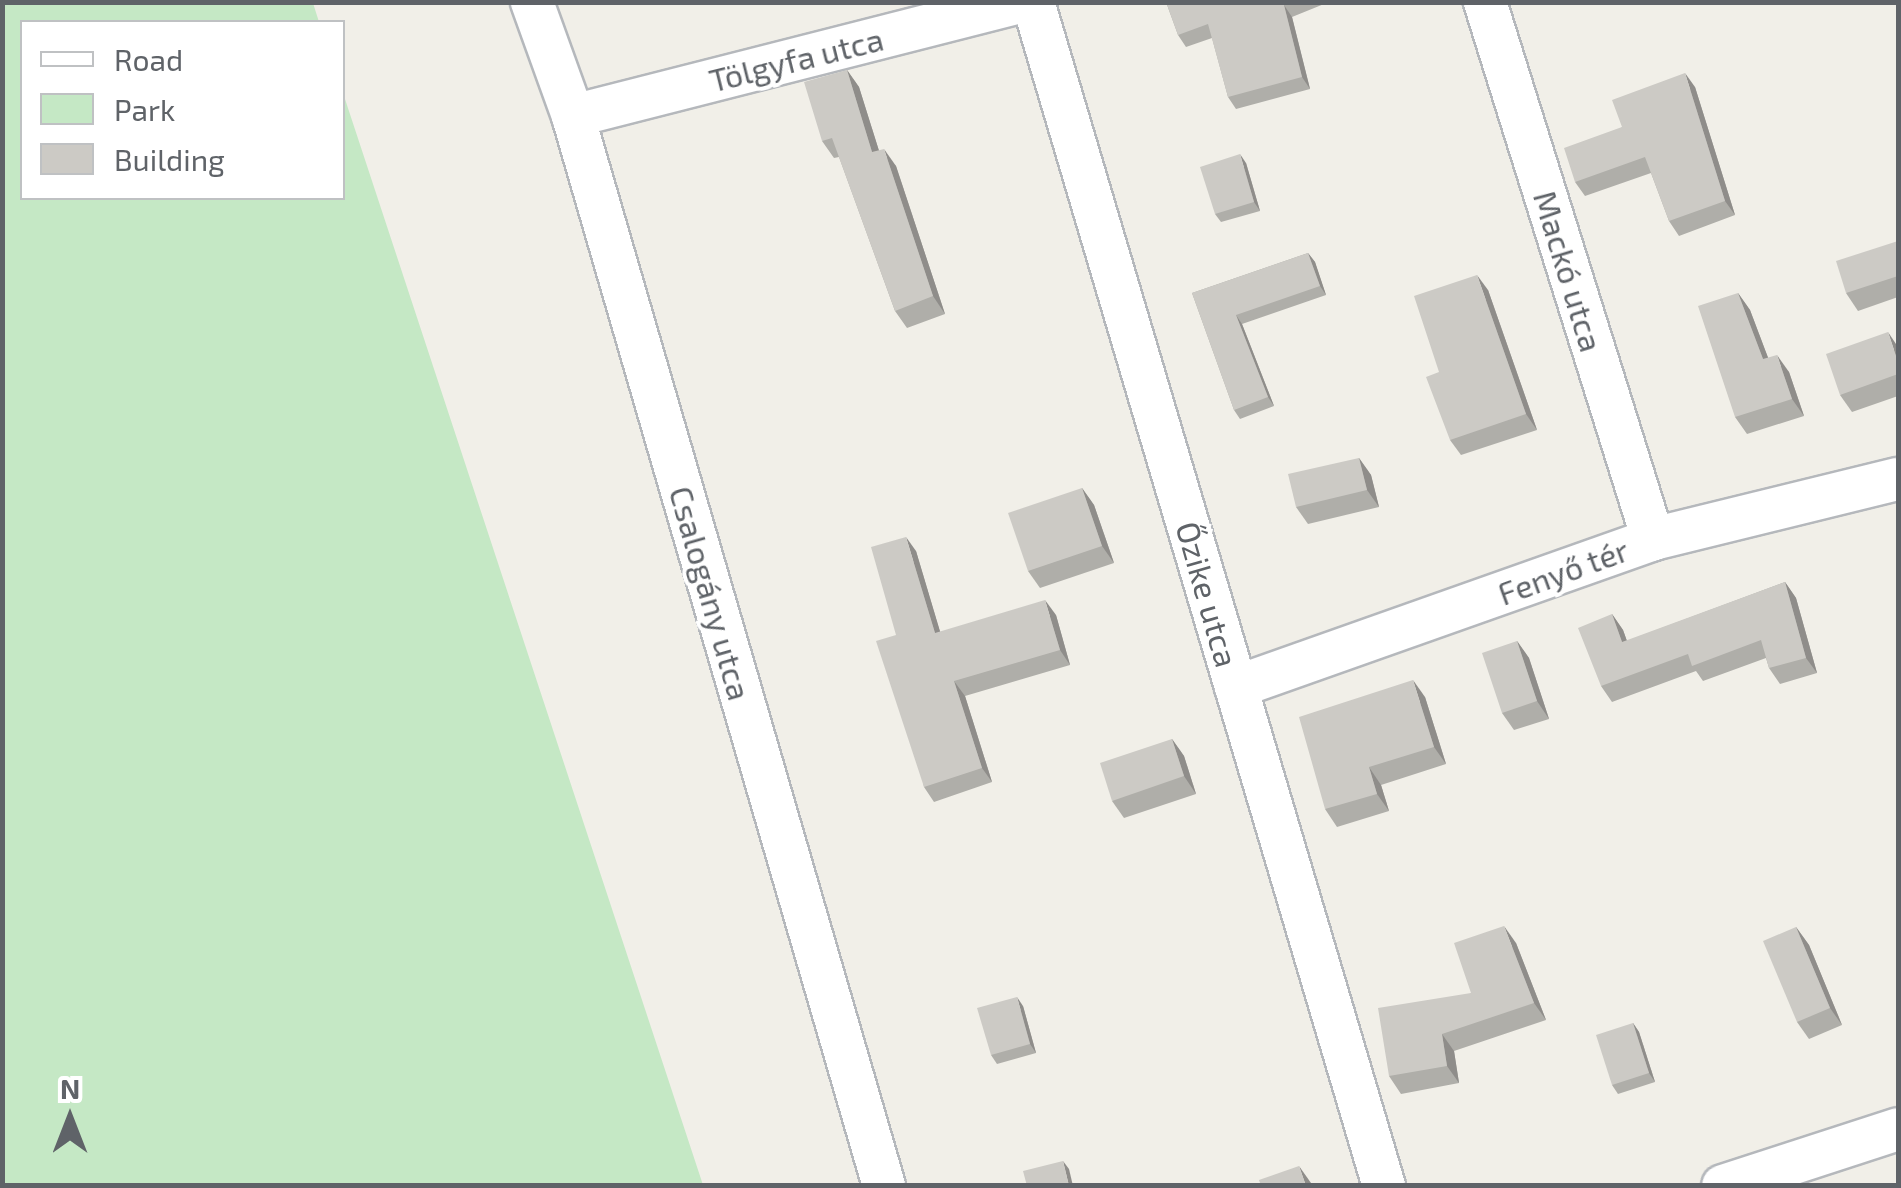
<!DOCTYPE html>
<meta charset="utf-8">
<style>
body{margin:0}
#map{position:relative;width:1901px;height:1188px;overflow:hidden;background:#f1efe8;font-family:"Exo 2",sans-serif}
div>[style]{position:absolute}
.green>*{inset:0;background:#c5e8c5}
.roads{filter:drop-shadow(2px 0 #b5b8bc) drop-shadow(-2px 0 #b5b8bc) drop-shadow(0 2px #b5b8bc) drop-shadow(0 -2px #b5b8bc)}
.street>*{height:42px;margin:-21px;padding:0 21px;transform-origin:21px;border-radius:21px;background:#fff}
.wall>*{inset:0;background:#afaea9}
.shaded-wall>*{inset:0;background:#8f8d8a}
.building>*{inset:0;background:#cccac5}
span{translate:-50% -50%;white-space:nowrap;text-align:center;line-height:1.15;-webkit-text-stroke:8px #fff;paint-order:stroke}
.street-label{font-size:32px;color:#5f6368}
.frame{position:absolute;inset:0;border:5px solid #5f6368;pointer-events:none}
.legend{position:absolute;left:20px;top:20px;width:325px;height:180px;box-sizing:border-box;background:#fff;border:2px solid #bfc1c3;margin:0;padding:12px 18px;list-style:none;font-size:30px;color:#5f6368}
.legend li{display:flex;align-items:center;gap:20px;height:50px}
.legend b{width:50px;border:2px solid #bfc1c3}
.north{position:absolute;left:20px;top:1068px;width:100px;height:100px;-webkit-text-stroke:8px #fff;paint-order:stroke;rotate:0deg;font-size:28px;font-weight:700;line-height:40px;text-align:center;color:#5f6368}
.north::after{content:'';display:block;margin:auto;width:35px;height:45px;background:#5f6368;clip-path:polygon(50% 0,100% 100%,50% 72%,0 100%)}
</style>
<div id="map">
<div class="green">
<i style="clip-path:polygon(2px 3px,313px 3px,319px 22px,22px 22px,22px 198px,342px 198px,343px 93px,703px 1185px,3px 1185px)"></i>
</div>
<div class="roads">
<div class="street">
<i style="left:532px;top:2px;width:121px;rotate:70.2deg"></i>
<i style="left:573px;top:116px;width:1114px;rotate:73.79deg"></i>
<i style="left:1033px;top:2px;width:1235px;rotate:73.49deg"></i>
<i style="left:1485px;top:2px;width:563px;rotate:72.63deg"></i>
<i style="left:573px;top:116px;width:460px;rotate:-14.3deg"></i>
<i style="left:1236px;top:687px;width:442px;rotate:-19.5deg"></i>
<i style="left:1653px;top:539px;width:252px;rotate:-13.8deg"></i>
<i style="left:1723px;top:1186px;width:184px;rotate:-18deg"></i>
</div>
</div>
<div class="wall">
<i style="clip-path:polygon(1166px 2px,1329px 2px,1292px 17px,1310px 89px,1236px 109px,1228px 97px,1212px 38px,1186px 47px,1178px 35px)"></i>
<i style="clip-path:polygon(847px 70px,859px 87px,879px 151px,896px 166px,945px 314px,907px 328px,895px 311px,839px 157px,834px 158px,822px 141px)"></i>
<i style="clip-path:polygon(1695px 87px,1735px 215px,1679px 236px,1669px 221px,1651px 173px,1585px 196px,1575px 182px,1622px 127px)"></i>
<i style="clip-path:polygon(1246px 163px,1260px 211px,1221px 222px,1215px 214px)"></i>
<i style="clip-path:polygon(1898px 241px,1898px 297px,1858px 311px,1846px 293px)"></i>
<i style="clip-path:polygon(1308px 253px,1315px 262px,1326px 295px,1242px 324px,1274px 406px,1240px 419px,1234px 410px,1192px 293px)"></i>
<i style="clip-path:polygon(1488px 290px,1537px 430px,1461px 455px,1450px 440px)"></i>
<i style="clip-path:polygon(1738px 293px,1750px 310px,1768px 358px,1789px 372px,1804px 416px,1747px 434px,1735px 417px)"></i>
<i style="clip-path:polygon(1898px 347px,1898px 396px,1852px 412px,1840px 395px)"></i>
<i style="clip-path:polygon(1359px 458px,1371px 475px,1379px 507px,1308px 524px,1296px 507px)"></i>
<i style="clip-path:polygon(1082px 488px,1094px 505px,1114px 563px,1040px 588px,1028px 571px)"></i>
<i style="clip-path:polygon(916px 551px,940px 632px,1056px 615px,1070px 665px,965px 696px,992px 782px,934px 802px,924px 787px,896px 635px)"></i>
<i style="clip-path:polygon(1785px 582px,1796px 598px,1817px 673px,1780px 684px,1769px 668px,1766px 658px,1703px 681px,1696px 671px,1612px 702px,1601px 686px,1612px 614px,1623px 630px,1627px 641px)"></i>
<i style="clip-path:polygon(1517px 641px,1529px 658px,1549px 719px,1514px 730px,1502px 713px)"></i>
<i style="clip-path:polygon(1425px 697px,1446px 764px,1381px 785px,1389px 811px,1337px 827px,1325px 809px)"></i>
<i style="clip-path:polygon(1172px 739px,1184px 756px,1196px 794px,1124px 818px,1112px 801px)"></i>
<i style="clip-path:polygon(1796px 927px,1809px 945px,1842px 1025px,1809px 1039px,1797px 1022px)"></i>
<i style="clip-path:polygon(1516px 943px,1546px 1020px,1454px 1051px,1459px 1083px,1401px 1094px,1389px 1076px,1471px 993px)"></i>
<i style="clip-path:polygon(1023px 1006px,1036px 1053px,997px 1064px,991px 1055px)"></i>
<i style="clip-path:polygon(1633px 1023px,1639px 1032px,1655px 1082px,1618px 1094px,1612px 1085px)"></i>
</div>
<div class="shaded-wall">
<i style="clip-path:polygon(1284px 5px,1292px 17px,1310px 89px,1302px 77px)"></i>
<i style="clip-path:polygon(847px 70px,859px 87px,885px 170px,872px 152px)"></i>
<i style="clip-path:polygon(1685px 73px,1695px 87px,1735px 215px,1725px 201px)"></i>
<i style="clip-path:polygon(884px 149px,896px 166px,945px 314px,933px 296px)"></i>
<i style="clip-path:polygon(1240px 154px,1246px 163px,1260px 211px,1254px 202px)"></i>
<i style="clip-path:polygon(1308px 253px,1315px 262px,1326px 295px,1320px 286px)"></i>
<i style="clip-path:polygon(1477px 275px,1488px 290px,1537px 430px,1526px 414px)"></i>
<i style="clip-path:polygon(1738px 293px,1750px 310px,1775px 376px,1763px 359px)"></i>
<i style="clip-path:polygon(1236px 315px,1242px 324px,1274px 406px,1268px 397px)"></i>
<i style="clip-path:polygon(1888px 332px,1898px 347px,1898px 362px)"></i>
<i style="clip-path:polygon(1777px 355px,1789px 372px,1804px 416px,1792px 399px)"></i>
<i style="clip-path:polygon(1359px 458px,1371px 475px,1379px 507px,1367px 490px)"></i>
<i style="clip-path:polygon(1082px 488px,1094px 505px,1114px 563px,1102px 546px)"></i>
<i style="clip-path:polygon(906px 537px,916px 551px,945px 648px,935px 633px)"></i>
<i style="clip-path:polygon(1785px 582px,1796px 598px,1817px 673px,1806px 658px)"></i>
<i style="clip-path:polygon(1045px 600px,1056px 615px,1070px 665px,1060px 650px)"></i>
<i style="clip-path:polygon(1612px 614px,1623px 630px,1633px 658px,1622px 642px)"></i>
<i style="clip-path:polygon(1517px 641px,1529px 658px,1549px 719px,1537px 701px)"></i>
<i style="clip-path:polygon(1413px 680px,1425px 697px,1446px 764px,1434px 747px)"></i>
<i style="clip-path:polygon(954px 681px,965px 696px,992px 782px,982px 768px)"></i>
<i style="clip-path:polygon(1172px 739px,1184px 756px,1196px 794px,1184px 776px)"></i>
<i style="clip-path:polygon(1369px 767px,1381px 785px,1389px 811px,1377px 794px)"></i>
<i style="clip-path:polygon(1504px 926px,1516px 943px,1546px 1020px,1534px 1003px)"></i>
<i style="clip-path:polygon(1796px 927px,1809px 945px,1842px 1025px,1830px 1008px)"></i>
<i style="clip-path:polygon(1017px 997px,1023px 1006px,1036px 1053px,1030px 1044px)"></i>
<i style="clip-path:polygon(1633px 1023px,1639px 1032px,1655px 1082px,1649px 1073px)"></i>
<i style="clip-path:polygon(1442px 1034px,1454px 1051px,1459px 1083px,1447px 1066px)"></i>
<i style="clip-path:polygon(1063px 1161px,1069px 1169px,1073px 1186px,1069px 1186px)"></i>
<i style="clip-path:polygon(1299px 1166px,1311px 1183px,1312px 1186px,1306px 1186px)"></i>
</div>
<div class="building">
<i style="clip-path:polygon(1166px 2px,1291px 2px,1284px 5px,1302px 77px,1228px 97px,1208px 24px,1178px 35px)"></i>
<i style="clip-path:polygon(847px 70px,872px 152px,884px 149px,933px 296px,895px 311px,832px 138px,822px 141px,804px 82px)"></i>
<i style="clip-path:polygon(1685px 73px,1725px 201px,1669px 221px,1645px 157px,1575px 182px,1564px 148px,1622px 127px,1612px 100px)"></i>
<i style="clip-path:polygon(1240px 154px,1254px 202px,1215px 214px,1200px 167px)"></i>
<i style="clip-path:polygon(1898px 241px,1898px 276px,1846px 293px,1836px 261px)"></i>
<i style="clip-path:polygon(1308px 253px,1320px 286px,1236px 315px,1268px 397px,1234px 410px,1192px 293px)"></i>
<i style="clip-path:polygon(1477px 275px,1526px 414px,1450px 440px,1426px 377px,1439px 372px,1414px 296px)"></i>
<i style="clip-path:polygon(1738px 293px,1763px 359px,1777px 355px,1792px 399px,1735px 417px,1698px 306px)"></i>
<i style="clip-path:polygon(1888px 332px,1898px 362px,1898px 374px,1840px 395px,1826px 354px)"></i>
<i style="clip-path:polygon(1359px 458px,1367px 490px,1296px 507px,1288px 474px)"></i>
<i style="clip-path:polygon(1082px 488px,1102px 546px,1028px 571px,1008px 513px)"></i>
<i style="clip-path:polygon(906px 537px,935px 633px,1045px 600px,1060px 650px,954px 681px,982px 768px,924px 787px,876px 641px,896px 635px,871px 547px)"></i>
<i style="clip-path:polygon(1785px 582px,1806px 658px,1769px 668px,1761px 640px,1692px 666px,1688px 654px,1601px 686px,1578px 628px,1612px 614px,1622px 642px)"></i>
<i style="clip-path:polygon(1517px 641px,1537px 701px,1502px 713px,1482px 653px)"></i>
<i style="clip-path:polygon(1413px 680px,1434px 747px,1369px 767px,1377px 794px,1325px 809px,1299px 717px)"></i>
<i style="clip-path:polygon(1172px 739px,1184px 776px,1112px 801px,1100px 763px)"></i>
<i style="clip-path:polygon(1504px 926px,1534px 1003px,1442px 1034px,1447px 1066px,1389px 1076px,1378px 1008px,1471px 993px,1454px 943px)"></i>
<i style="clip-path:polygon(1796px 927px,1830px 1008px,1797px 1022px,1763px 941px)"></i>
<i style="clip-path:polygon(1017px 997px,1030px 1044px,991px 1055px,977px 1008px)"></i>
<i style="clip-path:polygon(1633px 1023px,1649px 1073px,1612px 1085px,1596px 1035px)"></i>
<i style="clip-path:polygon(1063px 1161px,1069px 1186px,1027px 1186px,1023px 1171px)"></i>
<i style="clip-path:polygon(1299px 1166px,1306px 1186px,1261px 1186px,1259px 1180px)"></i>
</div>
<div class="street-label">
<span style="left:796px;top:59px;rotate:-14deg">Tölgyfa utca</span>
<span style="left:1569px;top:271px;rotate:73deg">Mackó utca</span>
<span style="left:1563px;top:571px;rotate:-20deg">Fenyő tér</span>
<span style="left:711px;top:593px;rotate:74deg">Csalogány utca</span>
<span style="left:1208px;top:594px;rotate:74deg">Őzike utca</span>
</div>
<div class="frame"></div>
<ul class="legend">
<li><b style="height:12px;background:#fff"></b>Road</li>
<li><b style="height:28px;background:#c5e8c5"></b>Park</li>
<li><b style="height:28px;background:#cccac5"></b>Building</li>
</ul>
<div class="north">N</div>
</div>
